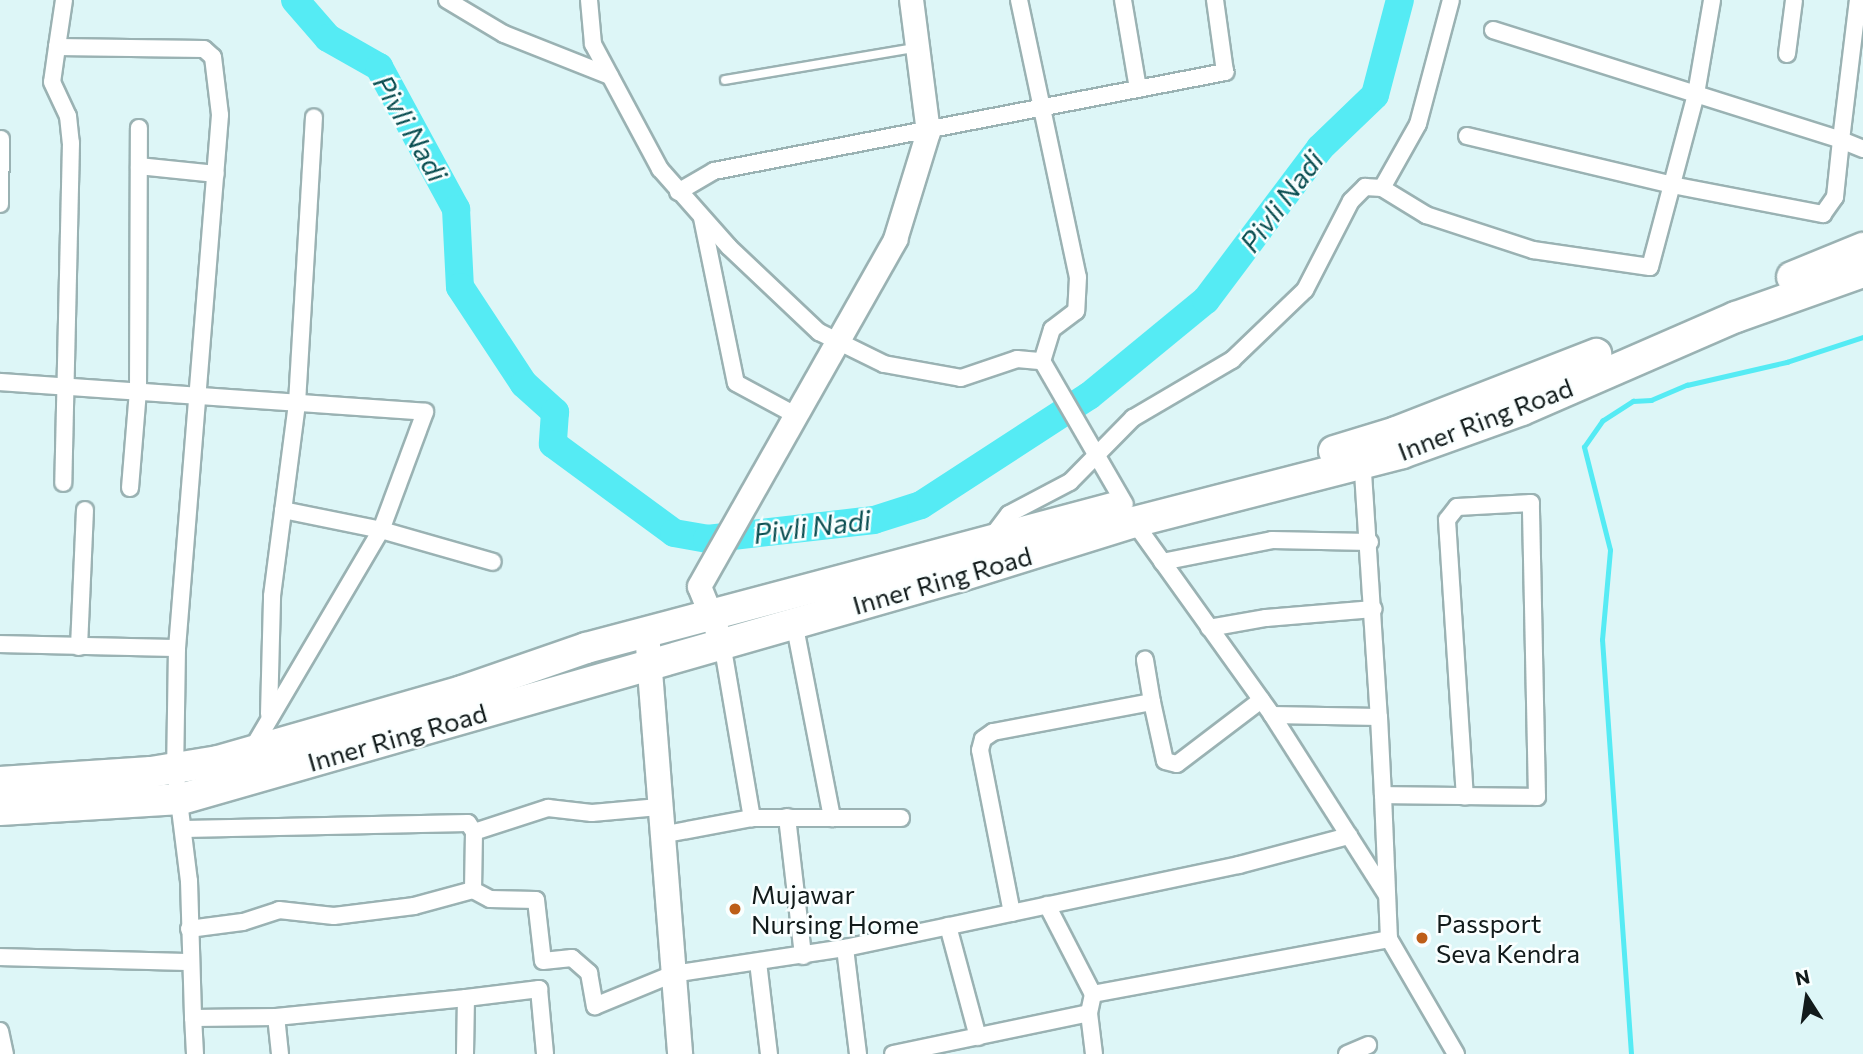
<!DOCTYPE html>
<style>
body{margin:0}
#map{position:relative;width:1863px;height:1054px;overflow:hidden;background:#ddf6f7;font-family:Commissioner,sans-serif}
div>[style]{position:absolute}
.stream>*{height:4.5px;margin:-2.25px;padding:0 2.25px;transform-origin:2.25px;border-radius:2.25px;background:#55ebf4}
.river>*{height:28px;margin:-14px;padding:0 14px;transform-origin:14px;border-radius:14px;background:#55ebf4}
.roads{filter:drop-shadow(2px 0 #9ab2b3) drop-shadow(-2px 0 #9ab2b3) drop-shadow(0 2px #9ab2b3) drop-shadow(0 -2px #9ab2b3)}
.lane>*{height:8px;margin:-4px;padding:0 4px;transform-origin:4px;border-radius:4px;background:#fff}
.street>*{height:16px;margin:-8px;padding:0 8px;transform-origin:8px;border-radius:8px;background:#fff}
.secondary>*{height:23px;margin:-11.5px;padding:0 11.5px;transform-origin:11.5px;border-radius:11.5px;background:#fff}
.primary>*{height:24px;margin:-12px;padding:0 12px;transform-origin:12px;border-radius:12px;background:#fff}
.highway>*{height:30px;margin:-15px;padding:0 15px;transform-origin:15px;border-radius:15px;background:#fff}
.dots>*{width:19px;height:19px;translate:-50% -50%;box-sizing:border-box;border:4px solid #faffff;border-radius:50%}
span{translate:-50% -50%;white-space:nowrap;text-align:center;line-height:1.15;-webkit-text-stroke:5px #faffff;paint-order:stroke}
.street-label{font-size:26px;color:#121b1b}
.poi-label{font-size:26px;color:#121b1b}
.left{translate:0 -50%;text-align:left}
.water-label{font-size:28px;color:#0b4f52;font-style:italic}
.north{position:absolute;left:1772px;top:963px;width:70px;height:70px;-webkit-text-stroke:5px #faffff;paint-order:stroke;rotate:348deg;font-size:19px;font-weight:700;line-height:28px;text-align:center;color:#121b1b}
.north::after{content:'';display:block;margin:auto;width:24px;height:32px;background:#121b1b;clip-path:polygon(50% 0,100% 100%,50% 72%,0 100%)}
</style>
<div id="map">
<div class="stream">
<i style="left:1631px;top:1054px;width:415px;rotate:-94deg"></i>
<i style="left:1602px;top:640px;width:90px;rotate:-84.9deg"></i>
<i style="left:1610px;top:550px;width:106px;rotate:-104.2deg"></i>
<i style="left:1584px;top:447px;width:32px;rotate:-55deg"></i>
<i style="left:1602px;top:421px;width:37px;rotate:-33deg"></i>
<i style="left:1633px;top:401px;width:18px;rotate:-3deg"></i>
<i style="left:1651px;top:400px;width:39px;rotate:-23deg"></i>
<i style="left:1687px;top:385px;width:103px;rotate:-13deg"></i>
<i style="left:1787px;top:362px;width:80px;rotate:-18.2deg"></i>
</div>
<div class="river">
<i style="left:295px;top:0;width:50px;rotate:49deg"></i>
<i style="left:328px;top:38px;width:59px;rotate:29.6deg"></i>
<i style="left:379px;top:67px;width:162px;rotate:61.5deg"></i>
<i style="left:456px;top:209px;width:78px;rotate:87.1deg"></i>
<i style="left:460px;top:287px;width:116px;rotate:56.6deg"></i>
<i style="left:524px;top:384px;width:42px;rotate:42.1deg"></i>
<i style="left:555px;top:412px;width:32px;rotate:94deg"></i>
<i style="left:553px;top:444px;width:150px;rotate:36.3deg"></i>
<i style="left:674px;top:533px;width:34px;rotate:10deg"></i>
<i style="left:707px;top:539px;width:168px;rotate:-6.5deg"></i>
<i style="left:874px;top:520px;width:49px;rotate:-17.7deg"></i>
<i style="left:921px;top:505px;width:200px;rotate:-33deg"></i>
<i style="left:1089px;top:396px;width:151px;rotate:-39.4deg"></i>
<i style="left:1206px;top:300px;width:190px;rotate:-53.1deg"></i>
<i style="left:1320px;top:148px;width:76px;rotate:-43.9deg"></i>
<i style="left:1375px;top:95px;width:98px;rotate:-75.3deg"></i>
</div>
<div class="roads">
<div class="lane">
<i style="left:725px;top:80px;width:193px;rotate:-9.6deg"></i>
</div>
<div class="street">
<i style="left:64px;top:0;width:48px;rotate:98.5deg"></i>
<i style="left:57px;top:47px;width:147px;rotate:0.8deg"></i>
<i style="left:204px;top:49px;width:12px;rotate:42deg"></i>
<i style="left:213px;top:57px;width:58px;rotate:83.1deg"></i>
<i style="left:220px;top:115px;width:535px;rotate:94.61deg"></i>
<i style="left:177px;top:648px;width:121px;rotate:90.9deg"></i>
<i style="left:175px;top:769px;width:113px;rotate:82.9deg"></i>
<i style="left:189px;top:881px;width:137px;rotate:88.3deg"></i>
<i style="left:447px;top:0;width:66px;rotate:30.8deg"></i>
<i style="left:504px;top:34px;width:114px;rotate:21.6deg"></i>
<i style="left:589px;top:0;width:44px;rotate:84.8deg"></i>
<i style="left:593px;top:44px;width:142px;rotate:61.8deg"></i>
<i style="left:660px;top:169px;width:104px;rotate:48.5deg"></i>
<i style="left:729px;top:247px;width:124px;rotate:43.4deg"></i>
<i style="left:819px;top:332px;width:72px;rotate:26.2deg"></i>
<i style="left:884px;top:364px;width:78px;rotate:10.3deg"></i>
<i style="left:961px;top:378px;width:59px;rotate:-18.7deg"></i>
<i style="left:1017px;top:359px;width:25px;rotate:5deg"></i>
<i style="left:1019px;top:0;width:283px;rotate:78deg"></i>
<i style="left:1078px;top:277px;width:34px;rotate:93deg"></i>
<i style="left:1076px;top:311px;width:30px;rotate:143deg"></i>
<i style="left:1052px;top:329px;width:34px;rotate:107deg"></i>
<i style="left:1042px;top:361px;width:165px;rotate:59.9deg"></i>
<i style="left:1123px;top:0;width:90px;rotate:80.4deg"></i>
<i style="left:1493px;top:30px;width:365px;rotate:17.5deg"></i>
<i style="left:1841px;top:140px;width:141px;rotate:-83.1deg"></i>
<i style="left:57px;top:47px;width:35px;rotate:98deg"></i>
<i style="left:52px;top:82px;width:38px;rotate:65deg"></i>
<i style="left:68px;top:116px;width:27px;rotate:84deg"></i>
<i style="left:71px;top:143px;width:340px;rotate:91.3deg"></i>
<i style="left:1787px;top:54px;width:54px;rotate:-82.6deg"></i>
<i style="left:1467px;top:136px;width:211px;rotate:13.4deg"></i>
<i style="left:1672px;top:185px;width:154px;rotate:10.9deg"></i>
<i style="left:1823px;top:214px;width:21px;rotate:-55deg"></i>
<i style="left:1835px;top:197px;width:57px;rotate:-84deg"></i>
<i style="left:1841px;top:140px;width:24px;rotate:22deg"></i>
<i style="left:139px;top:166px;width:77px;rotate:5.9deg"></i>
<i style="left:1382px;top:188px;width:73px;rotate:-60.6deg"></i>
<i style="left:1418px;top:124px;width:128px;rotate:-75.1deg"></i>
<i style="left:678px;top:192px;width:42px;rotate:-30.3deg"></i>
<i style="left:714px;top:171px;width:521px;rotate:-10.96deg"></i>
<i style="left:1225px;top:72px;width:73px;rotate:-97.9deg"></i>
<i style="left:0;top:204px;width:65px;rotate:-89.1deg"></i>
<i style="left:702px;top:218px;width:168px;rotate:78.4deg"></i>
<i style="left:736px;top:383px;width:69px;rotate:28.4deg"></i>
<i style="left:0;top:382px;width:426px;rotate:4deg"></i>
<i style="left:425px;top:412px;width:126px;rotate:110.4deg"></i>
<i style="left:381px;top:530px;width:258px;rotate:120.5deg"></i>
<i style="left:1362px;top:457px;width:261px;rotate:86.3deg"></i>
<i style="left:130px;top:488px;width:97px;rotate:-85.3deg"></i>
<i style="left:138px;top:391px;width:263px;rotate:-89.8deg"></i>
<i style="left:283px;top:510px;width:100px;rotate:11.5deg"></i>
<i style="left:381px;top:530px;width:116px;rotate:15.9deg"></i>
<i style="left:1134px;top:522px;width:237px;rotate:54.4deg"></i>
<i style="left:1272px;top:715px;width:212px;rotate:57.5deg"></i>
<i style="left:990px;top:539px;width:31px;rotate:-53deg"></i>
<i style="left:1009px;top:514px;width:69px;rotate:-27.7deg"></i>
<i style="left:1070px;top:482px;width:90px;rotate:-45.5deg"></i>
<i style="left:1133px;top:418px;width:115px;rotate:-30.4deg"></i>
<i style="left:1232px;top:360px;width:101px;rotate:-43.8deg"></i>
<i style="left:1305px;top:290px;width:100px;rotate:-62.7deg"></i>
<i style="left:1351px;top:201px;width:20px;rotate:-45deg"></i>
<i style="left:1365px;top:187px;width:17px;rotate:3deg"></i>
<i style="left:1382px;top:188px;width:52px;rotate:31.5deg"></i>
<i style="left:1426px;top:215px;width:113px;rotate:18.1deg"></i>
<i style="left:1533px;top:250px;width:118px;rotate:8.3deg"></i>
<i style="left:1650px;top:267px;width:179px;rotate:-75.1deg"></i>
<i style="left:1696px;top:94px;width:95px;rotate:-80.3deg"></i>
<i style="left:1162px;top:562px;width:112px;rotate:-11.3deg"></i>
<i style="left:1272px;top:540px;width:98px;rotate:1.2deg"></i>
<i style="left:794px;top:622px;width:200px;rotate:79deg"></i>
<i style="left:1209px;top:628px;width:58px;rotate:-10deg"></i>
<i style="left:1266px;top:618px;width:108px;rotate:-4.8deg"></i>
<i style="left:722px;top:643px;width:178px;rotate:80.3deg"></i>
<i style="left:752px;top:818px;width:149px"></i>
<i style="left:0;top:644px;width:177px;rotate:1.3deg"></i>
<i style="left:79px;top:647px;width:137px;rotate:-87.5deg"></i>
<i style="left:1152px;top:702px;width:60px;rotate:77.6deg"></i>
<i style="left:1165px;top:761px;width:12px;rotate:14deg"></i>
<i style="left:1177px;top:764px;width:106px;rotate:-37.3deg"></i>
<i style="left:269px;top:714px;width:118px;rotate:-88.5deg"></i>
<i style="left:272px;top:596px;width:195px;rotate:-82.6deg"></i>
<i style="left:297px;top:403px;width:286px;rotate:-86.6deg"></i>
<i style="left:1272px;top:715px;width:107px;rotate:1.1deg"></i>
<i style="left:1379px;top:717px;width:78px;rotate:87.1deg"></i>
<i style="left:787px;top:817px;width:140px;rotate:83.4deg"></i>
<i style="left:184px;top:829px;width:284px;rotate:-1.2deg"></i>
<i style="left:468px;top:823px;width:11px;rotate:56deg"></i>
<i style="left:661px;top:835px;width:93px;rotate:-10.6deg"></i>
<i style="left:473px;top:890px;width:19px;rotate:28deg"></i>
<i style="left:490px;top:899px;width:46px;rotate:1.2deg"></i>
<i style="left:536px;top:900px;width:61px;rotate:83.5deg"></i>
<i style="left:543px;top:961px;width:29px;rotate:-6deg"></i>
<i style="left:572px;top:958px;width:23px;rotate:41deg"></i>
<i style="left:589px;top:973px;width:34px;rotate:80deg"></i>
<i style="left:595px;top:1006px;width:84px;rotate:-22.3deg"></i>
<i style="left:673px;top:974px;width:174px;rotate:-8.6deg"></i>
<i style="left:845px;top:948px;width:403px;rotate:-11.9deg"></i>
<i style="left:1239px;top:865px;width:114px;rotate:-14.8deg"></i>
<i style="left:1047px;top:905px;width:100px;rotate:62.7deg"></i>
<i style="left:1012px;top:913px;width:166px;rotate:-101.1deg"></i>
<i style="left:980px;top:750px;width:11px;rotate:-75deg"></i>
<i style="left:983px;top:739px;width:12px;rotate:-35deg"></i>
<i style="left:993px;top:732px;width:162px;rotate:-10.7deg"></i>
<i style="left:1152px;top:702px;width:43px;rotate:-99.5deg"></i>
<i style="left:948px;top:926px;width:115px;rotate:74.9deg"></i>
<i style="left:189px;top:929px;width:54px;rotate:-7.4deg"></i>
<i style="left:243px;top:922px;width:38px;rotate:-18deg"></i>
<i style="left:279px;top:910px;width:55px;rotate:6.2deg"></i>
<i style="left:334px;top:916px;width:81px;rotate:-7.1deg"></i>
<i style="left:414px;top:906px;width:61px;rotate:-15.2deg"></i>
<i style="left:473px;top:890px;width:58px;rotate:-89deg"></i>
<i style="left:474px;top:832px;width:78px;rotate:-18deg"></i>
<i style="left:548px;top:808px;width:44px;rotate:6.5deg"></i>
<i style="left:592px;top:813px;width:67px;rotate:-5.1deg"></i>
<i style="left:845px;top:948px;width:107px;rotate:83deg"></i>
<i style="left:0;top:957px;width:188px;rotate:1.5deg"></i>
<i style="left:758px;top:962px;width:93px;rotate:83.2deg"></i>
<i style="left:0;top:1031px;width:24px;rotate:78deg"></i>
<i style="left:195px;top:1054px;width:36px;rotate:-93deg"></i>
<i style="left:193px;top:1018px;width:83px;rotate:-0.7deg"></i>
<i style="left:280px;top:1054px;width:37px;rotate:-96deg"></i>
<i style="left:276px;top:1017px;width:191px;rotate:-5.7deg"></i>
<i style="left:465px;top:1054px;width:56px;rotate:-89deg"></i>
<i style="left:466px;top:998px;width:74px;rotate:-7deg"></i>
<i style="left:539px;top:989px;width:65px;rotate:84.7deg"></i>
<i style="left:893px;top:1054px;width:200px;rotate:-11.8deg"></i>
<i style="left:1094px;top:1054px;width:41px;rotate:-97deg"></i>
<i style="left:1089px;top:1013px;width:19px;rotate:-78deg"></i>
<i style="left:1093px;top:994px;width:301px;rotate:-10.5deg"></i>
<i style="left:1347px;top:1054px;width:23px;rotate:-23deg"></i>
<i style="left:1456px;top:1054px;width:133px;rotate:-120.2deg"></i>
<i style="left:1389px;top:939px;width:144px;rotate:-92.4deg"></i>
<i style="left:1383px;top:795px;width:154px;rotate:0.7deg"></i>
<i style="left:1537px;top:797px;width:294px;rotate:-91.2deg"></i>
<i style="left:1531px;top:503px;width:74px;rotate:176.9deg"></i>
<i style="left:1457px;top:507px;width:16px;rotate:128deg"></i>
<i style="left:1447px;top:520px;width:277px;rotate:86.3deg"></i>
</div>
<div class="secondary">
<i style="left:722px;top:643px;width:61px;rotate:-112deg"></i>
<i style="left:699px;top:586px;width:399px;rotate:-60.5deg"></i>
<i style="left:895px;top:239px;width:112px;rotate:-72.9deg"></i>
<i style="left:928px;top:132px;width:133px;rotate:-97.3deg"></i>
</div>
<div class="primary">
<i style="left:647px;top:633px;width:422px;rotate:85.5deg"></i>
</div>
<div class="highway">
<i style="left:1792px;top:277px;width:77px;rotate:-22.2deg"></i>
<i style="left:1334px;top:451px;width:65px;rotate:-17deg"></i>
<i style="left:1396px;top:432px;width:215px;rotate:-21.3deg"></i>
<i style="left:0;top:782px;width:151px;rotate:-3.8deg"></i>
<i style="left:151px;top:772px;width:68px;rotate:-9.3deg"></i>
<i style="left:218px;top:761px;width:254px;rotate:-16deg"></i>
<i style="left:462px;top:691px;width:131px;rotate:-19.1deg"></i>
<i style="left:586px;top:648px;width:545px;rotate:-14.88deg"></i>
<i style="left:0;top:810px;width:181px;rotate:-3.5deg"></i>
<i style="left:181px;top:799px;width:811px;rotate:-15.96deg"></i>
<i style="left:961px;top:576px;width:181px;rotate:-17.3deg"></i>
<i style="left:1134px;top:522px;width:277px;rotate:-14.4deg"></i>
<i style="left:1402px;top:453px;width:127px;rotate:-19.7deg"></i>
<i style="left:1522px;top:410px;width:233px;rotate:-23.5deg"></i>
<i style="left:1736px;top:317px;width:135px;rotate:-19.5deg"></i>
</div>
</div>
<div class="dots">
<i style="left:735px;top:909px;background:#bd5e18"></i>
<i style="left:1422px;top:938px;background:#bd5e18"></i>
</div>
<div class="street-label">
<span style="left:1485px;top:419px;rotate:-21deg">Inner Ring Road</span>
<span style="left:942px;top:580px;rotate:-16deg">Inner Ring Road</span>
<span style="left:397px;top:737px;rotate:-16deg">Inner Ring Road</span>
</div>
<div class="poi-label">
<span class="left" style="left:751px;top:909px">Mujawar<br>Nursing Home</span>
<span class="left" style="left:1436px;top:938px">Passport<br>Seva Kendra</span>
</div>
<div class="water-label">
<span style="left:411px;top:128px;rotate:60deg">Pivli Nadi</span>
<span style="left:1281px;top:201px;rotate:-53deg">Pivli Nadi</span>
<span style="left:812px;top:526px;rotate:-7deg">Pivli Nadi</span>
</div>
<div class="north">N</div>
</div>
